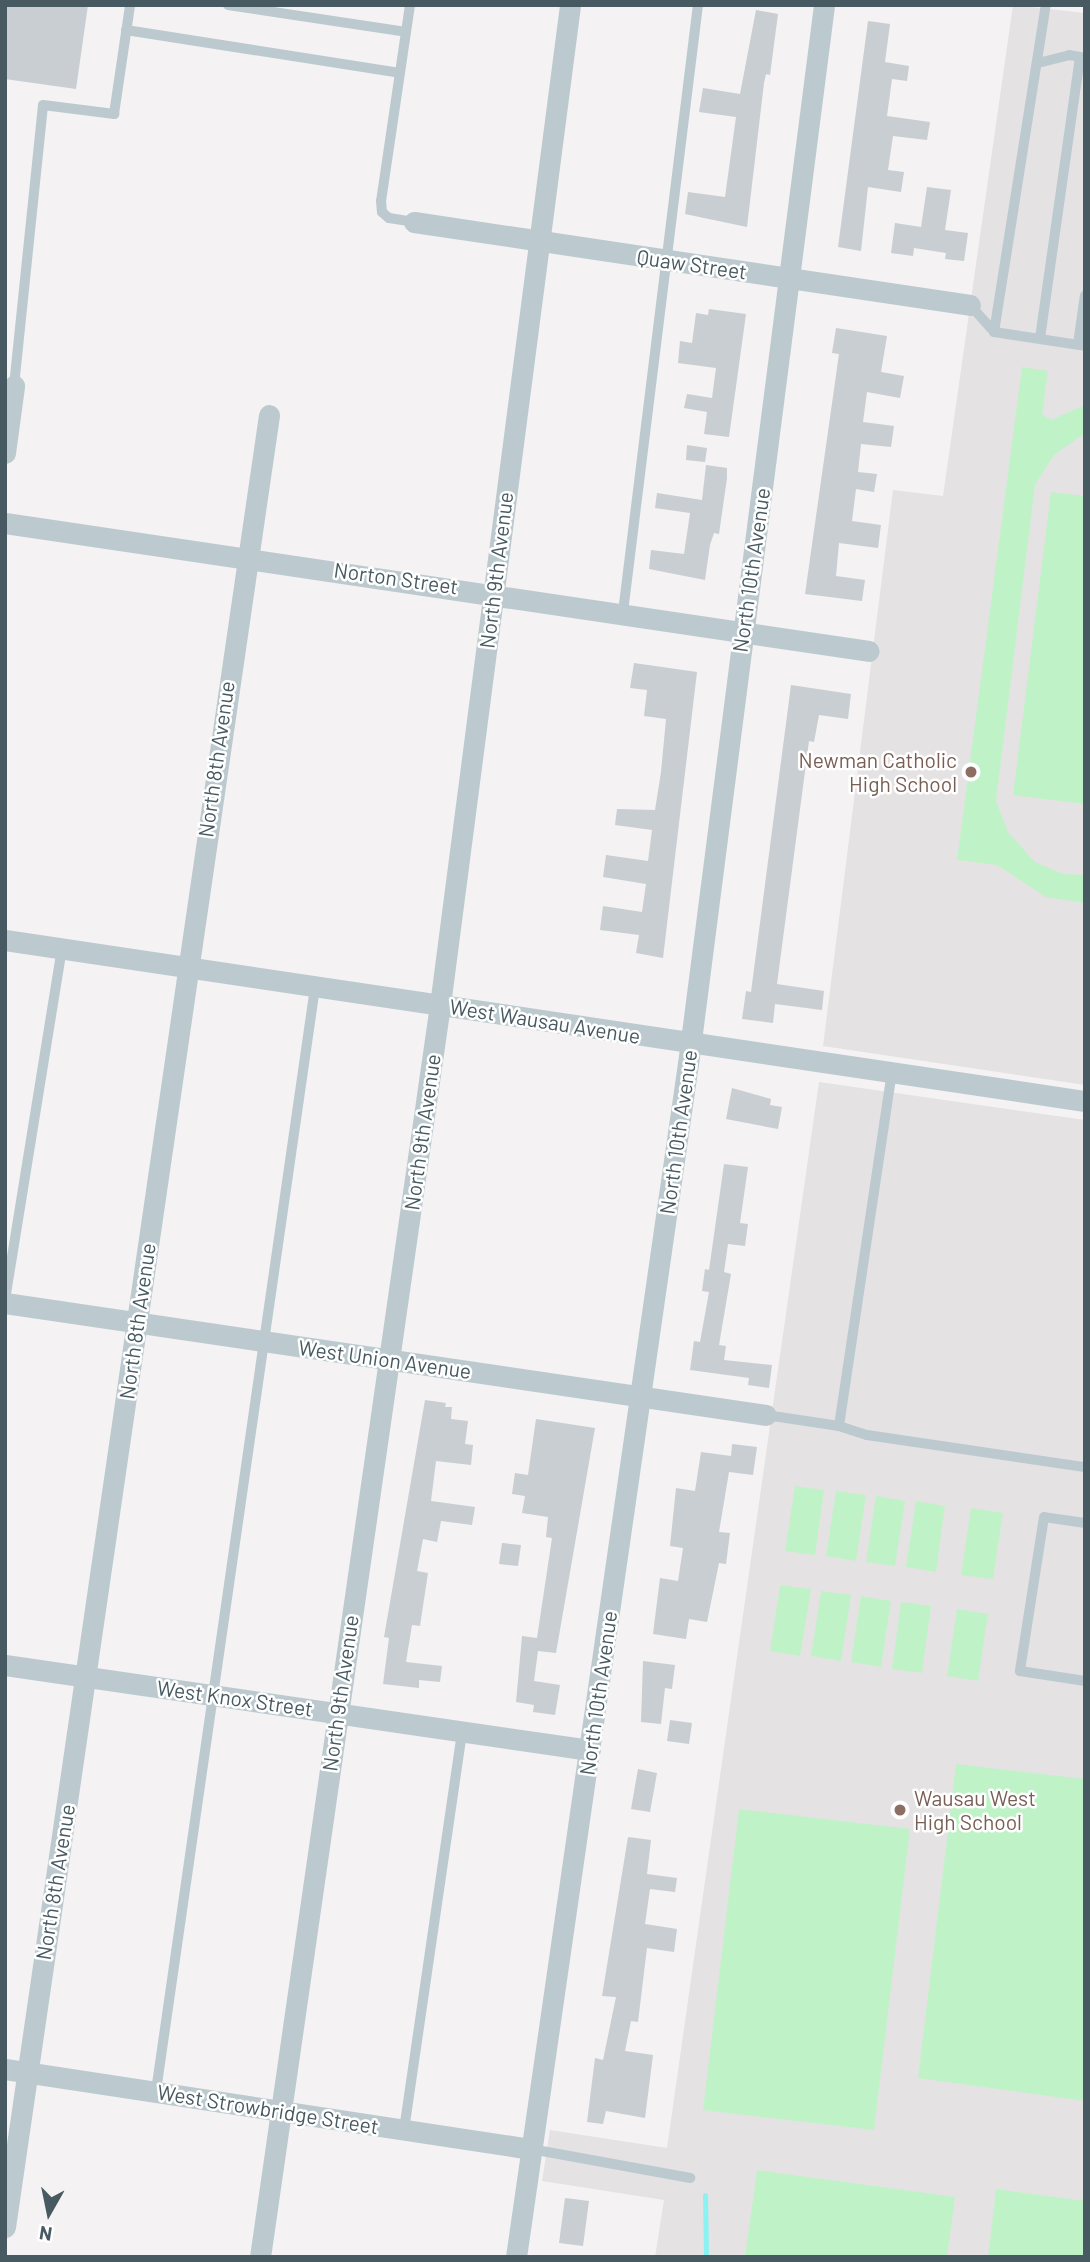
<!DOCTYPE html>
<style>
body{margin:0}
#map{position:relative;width:1090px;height:2262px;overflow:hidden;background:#f4f2f2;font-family:Barlow,sans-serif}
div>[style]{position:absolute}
.education>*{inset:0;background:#e5e2e4}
.green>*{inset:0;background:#bff3c7}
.stream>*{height:5px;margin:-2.5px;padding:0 2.5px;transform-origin:2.5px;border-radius:2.5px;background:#8af2f0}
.building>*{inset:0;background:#c8ced2}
.service>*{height:10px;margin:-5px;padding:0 5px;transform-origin:5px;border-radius:5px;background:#bccacf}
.minor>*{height:21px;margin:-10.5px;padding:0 10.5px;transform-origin:10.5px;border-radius:10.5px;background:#bccacf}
.dots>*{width:19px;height:19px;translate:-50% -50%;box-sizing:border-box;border:4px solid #fff;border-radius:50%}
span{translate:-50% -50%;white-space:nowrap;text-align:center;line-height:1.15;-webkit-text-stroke:5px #fff;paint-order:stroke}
.street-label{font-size:21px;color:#485a61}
.education-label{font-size:21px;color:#785e54}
.right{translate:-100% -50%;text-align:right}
.left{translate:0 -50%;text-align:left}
.frame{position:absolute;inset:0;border:7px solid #485a61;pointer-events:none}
.north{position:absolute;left:14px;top:2178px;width:70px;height:70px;-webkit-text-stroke:5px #fff;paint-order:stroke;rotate:189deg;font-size:19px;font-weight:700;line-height:28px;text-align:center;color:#485a61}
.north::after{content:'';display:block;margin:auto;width:24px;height:32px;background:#485a61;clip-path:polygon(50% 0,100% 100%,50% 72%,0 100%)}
</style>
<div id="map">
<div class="education">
<i style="clip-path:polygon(1013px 5px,1085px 13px,1085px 1085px,823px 1046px,893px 490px,943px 496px)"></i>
<i style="clip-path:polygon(819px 1082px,1085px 1120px,1085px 2257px,655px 2257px,664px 2200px,542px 2181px,550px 2130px,667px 2148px)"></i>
</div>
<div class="green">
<i style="clip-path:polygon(1022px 367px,1048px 371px,1042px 414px,1051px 420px,1085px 405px,1085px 433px,1054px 455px,1035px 485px,996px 801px,1008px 832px,1035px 862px,1063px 874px,1085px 875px,1085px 903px,1046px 897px,997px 865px,957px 860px)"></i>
<i style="clip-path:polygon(1051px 492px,1085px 496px,1085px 804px,1013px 795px)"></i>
<i style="clip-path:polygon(795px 1486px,824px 1490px,815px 1555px,785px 1551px)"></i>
<i style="clip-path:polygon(836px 1491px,866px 1495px,856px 1561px,826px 1556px)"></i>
<i style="clip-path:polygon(876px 1496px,905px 1501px,895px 1566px,866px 1562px)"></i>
<i style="clip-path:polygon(916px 1501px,945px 1506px,936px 1572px,906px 1567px)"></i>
<i style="clip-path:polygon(971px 1508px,1003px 1513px,993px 1579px,961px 1575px)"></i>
<i style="clip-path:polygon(780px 1585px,811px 1589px,800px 1656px,770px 1651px)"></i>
<i style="clip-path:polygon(821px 1591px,851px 1595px,841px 1661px,811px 1656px)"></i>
<i style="clip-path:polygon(861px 1596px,891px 1601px,881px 1667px,851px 1662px)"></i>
<i style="clip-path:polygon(901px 1602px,931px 1606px,922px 1673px,892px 1669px)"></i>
<i style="clip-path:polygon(957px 1609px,988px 1614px,978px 1681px,947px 1676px)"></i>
<i style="clip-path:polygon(956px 1764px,1085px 1779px,1085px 2101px,918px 2078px)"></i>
<i style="clip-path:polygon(739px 1809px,910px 1829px,874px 2130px,703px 2110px)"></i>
<i style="clip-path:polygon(757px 2170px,955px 2197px,947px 2257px,745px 2257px)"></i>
<i style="clip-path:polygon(996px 2189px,1085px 2201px,1085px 2257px,988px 2257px)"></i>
</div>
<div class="stream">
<i style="left:705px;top:2195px;width:62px;rotate:89.1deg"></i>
</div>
<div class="building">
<i style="clip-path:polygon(5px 5px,88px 5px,76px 89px,5px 79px)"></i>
<i style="clip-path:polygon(756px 10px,778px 14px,770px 75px,766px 74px,764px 83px,747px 227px,685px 214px,688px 192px,725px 197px,736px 117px,699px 112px,703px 88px,740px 94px)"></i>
<i style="clip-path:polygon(868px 21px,890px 24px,885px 62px,909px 66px,907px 81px,892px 79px,887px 116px,930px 122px,927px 140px,893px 136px,888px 170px,904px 172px,901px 192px,868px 187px,861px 251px,838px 247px)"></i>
<i style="clip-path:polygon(927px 187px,951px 190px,945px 230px,968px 233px,964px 261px,945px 259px,946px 253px,914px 248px,913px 256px,891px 253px,895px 223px,921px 227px)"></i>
<i style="clip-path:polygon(709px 309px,746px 314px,729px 437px,704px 434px,707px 412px,684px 408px,687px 394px,712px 398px,716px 368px,678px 363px,680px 341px,692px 343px,696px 313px,708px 315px)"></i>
<i style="clip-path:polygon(836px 328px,887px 336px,881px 372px,904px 376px,900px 398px,867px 392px,863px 422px,894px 426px,891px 447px,861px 444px,858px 472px,877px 474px,874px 492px,856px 489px,852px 521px,881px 525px,878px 548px,839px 543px,836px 576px,865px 580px,862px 601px,805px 594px,839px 354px,832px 353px)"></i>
<i style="clip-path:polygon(687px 445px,707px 448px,705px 462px,686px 460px)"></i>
<i style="clip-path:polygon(706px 465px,727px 468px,727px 478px,719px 534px,714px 533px,710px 545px,705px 580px,649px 569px,651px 550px,684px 554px,690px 513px,655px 508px,657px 493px,702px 500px)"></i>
<i style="clip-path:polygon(634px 663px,697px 672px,663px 958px,636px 953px,639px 935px,600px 930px,603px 906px,642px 912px,646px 884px,603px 877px,606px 855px,648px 861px,652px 830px,615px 825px,617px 809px,655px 810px,661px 772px,666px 719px,644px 716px,647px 690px,630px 688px)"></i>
<i style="clip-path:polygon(791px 685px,851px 694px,848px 719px,819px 715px,814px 742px,809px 741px,777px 984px,824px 991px,822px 1010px,775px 1004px,773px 1023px,742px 1019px,746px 991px,751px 992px)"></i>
<i style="clip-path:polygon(732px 1088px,771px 1099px,770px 1105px,782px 1107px,778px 1129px,726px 1119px)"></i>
<i style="clip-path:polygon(724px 1164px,748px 1167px,740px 1223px,748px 1224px,745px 1246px,728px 1244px,724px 1272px,731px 1274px,719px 1345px,726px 1346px,724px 1360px,772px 1365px,769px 1388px,748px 1385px,749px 1378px,690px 1370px,694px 1341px,700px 1342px,709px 1292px,702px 1291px,705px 1269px,709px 1270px)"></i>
<i style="clip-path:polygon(425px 1400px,446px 1403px,445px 1407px,452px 1407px,451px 1419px,468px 1421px,465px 1444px,473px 1445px,471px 1465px,436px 1461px,431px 1501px,475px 1507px,472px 1525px,441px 1521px,437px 1542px,423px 1539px,417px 1571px,428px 1573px,420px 1626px,412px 1625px,406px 1662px,442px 1666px,440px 1682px,419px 1680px,419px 1688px,383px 1684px,389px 1638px,384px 1637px)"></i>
<i style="clip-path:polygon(536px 1419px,595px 1428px,556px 1653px,538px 1651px,534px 1681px,560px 1685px,555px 1715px,533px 1712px,534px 1705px,516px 1702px,522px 1636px,537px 1638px,552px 1538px,546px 1537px,548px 1517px,522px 1513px,525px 1496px,512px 1494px,515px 1473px,528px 1475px)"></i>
<i style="clip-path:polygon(732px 1444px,757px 1447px,753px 1475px,729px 1472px,719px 1532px,730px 1533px,726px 1564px,719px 1563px,707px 1622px,689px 1619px,686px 1639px,653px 1634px,660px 1578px,678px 1581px,683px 1548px,670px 1546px,676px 1488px,695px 1491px,701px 1452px,731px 1456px)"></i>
<i style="clip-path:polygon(502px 1543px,521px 1545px,518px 1566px,499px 1564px)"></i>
<i style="clip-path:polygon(643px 1661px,675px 1665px,672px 1689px,665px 1688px,661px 1724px,641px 1722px)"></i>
<i style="clip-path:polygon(670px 1720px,692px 1723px,689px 1744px,667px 1741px)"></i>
<i style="clip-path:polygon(638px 1769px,657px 1773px,650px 1812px,631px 1809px)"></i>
<i style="clip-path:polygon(628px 1837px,651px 1840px,647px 1874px,677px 1878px,675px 1892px,650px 1889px,645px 1924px,677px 1929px,674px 1952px,647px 1948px,638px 2022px,631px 2021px,625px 2051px,653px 2055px,645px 2118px,606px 2111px,603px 2124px,587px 2122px,595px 2058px,603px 2060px,616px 1997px,602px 1996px)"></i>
<i style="clip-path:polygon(565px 2198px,589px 2201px,583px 2246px,559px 2243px)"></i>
</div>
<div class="service">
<i style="left:228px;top:5px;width:180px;rotate:8.6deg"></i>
<i style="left:410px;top:5px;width:198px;rotate:98.4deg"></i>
<i style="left:381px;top:201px;width:11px;rotate:85deg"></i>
<i style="left:382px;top:212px;width:9px;rotate:41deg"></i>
<i style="left:389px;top:218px;width:25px;rotate:9deg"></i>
<i style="left:126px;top:30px;width:277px;rotate:8.9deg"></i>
<i style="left:1038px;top:63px;width:32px;rotate:-14deg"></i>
<i style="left:1069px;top:55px;width:11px;rotate:10deg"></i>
<i style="left:1080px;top:57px;width:283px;rotate:98.1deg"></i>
<i style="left:970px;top:305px;width:36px;rotate:48deg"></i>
<i style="left:994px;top:332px;width:92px;rotate:8.7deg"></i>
<i style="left:994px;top:332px;width:331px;rotate:-81deg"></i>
<i style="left:1078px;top:344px;width:49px;rotate:-81.9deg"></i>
<i style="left:14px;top:386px;width:282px;rotate:-84.1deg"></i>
<i style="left:43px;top:105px;width:72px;rotate:7.2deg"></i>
<i style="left:114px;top:114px;width:110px;rotate:-81.6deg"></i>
<i style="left:623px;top:612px;width:612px;rotate:-82.96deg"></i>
<i style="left:5px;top:1300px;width:356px;rotate:-80.8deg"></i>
<i style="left:766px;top:1415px;width:74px;rotate:8.6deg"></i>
<i style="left:839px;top:1426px;width:29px;rotate:18deg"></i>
<i style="left:867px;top:1435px;width:220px;rotate:8.4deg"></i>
<i style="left:839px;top:1426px;width:358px;rotate:-81.5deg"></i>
<i style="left:1085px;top:1523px;width:41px;rotate:-171.7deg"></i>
<i style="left:1044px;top:1517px;width:156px;rotate:98.9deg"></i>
<i style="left:1020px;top:1671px;width:66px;rotate:8.7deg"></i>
<i style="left:156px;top:2091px;width:1115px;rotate:-81.8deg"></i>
<i style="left:404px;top:2130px;width:402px;rotate:-81.7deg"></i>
<i style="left:531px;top:2149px;width:162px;rotate:10.3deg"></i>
</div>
<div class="minor">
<i style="left:414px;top:222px;width:562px;rotate:8.49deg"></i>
<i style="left:5px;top:453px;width:68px;rotate:-82.3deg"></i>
<i style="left:5px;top:523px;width:873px;rotate:8.43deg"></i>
<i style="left:5px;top:940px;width:1092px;rotate:8.48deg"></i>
<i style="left:5px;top:1303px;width:769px;rotate:8.37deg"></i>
<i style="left:5px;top:1665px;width:591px;rotate:8.27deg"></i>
<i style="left:5px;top:2069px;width:532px;rotate:8.65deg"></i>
<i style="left:5px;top:2227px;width:1831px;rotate:-81.71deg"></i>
<i style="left:260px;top:2257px;width:1265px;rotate:-81.82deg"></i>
<i style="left:440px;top:1005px;width:1008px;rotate:-82.59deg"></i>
<i style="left:516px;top:2257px;width:1205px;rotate:-81.8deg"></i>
<i style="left:688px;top:1064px;width:1068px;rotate:-82.68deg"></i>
</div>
<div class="dots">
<i style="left:971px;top:772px;background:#8d6e63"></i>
<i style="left:900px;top:1810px;background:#8d6e63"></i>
</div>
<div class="street-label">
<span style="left:692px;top:264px;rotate:8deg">Quaw Street</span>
<span style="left:496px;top:570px;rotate:-83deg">North 9th Avenue</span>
<span style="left:751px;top:570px;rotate:-82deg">North 10th Avenue</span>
<span style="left:396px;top:578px;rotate:8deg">Norton Street</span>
<span style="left:216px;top:759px;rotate:-82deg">North 8th Avenue</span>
<span style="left:545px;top:1021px;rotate:9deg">West Wausau Avenue</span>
<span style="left:422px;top:1132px;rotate:-82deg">North 9th Avenue</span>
<span style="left:678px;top:1132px;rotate:-82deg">North 10th Avenue</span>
<span style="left:137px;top:1321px;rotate:-82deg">North 8th Avenue</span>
<span style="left:385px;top:1359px;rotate:8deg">West Union Avenue</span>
<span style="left:340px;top:1693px;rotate:-82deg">North 9th Avenue</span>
<span style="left:598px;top:1693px;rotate:-82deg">North 10th Avenue</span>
<span style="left:235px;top:1698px;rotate:8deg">West Knox Street</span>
<span style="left:55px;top:1882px;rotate:-81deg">North 8th Avenue</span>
<span style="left:268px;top:2109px;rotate:9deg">West Strowbridge Street</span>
</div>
<div class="education-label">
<span class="right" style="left:957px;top:772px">Newman Catholic<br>High School</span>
<span class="left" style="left:914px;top:1810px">Wausau West<br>High School</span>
</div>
<div class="frame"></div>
<div class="north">N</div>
</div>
